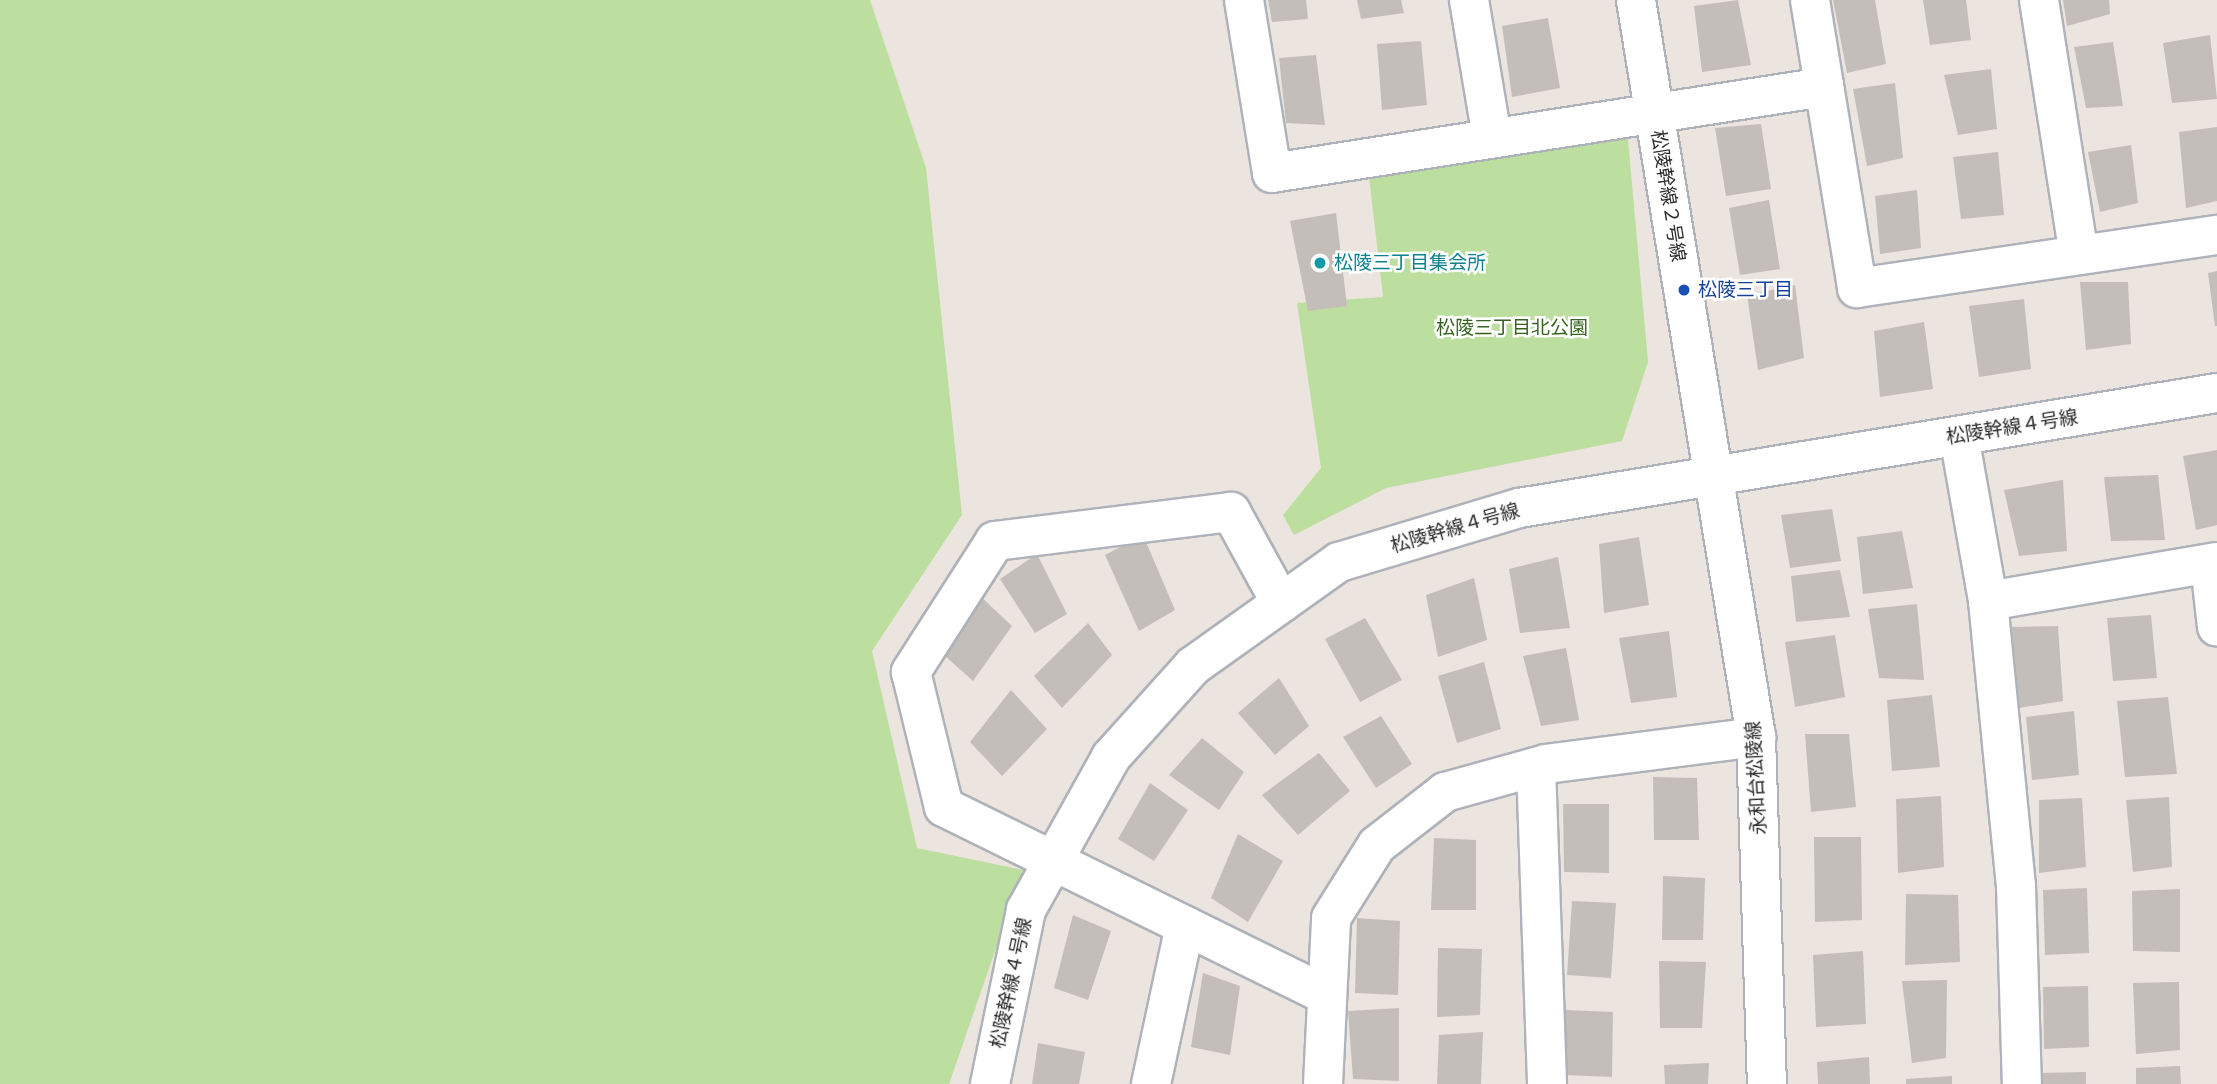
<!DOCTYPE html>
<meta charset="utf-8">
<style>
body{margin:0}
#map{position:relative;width:2217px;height:1084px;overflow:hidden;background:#ece4de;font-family:Figtree,"Noto Sans JP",sans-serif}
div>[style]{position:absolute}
.green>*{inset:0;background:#bcde9f}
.building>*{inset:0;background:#c4beba}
.roads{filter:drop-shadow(2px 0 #aeb2ba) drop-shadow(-2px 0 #aeb2ba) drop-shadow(0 2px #aeb2ba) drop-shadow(0 -2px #aeb2ba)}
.minor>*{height:38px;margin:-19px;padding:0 19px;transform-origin:19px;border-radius:19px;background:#fff}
.dots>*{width:19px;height:19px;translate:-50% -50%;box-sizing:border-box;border:4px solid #fff;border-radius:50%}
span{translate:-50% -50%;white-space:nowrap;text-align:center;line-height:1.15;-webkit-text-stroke:5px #fff;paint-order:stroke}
.street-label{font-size:19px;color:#2b2b2b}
.culture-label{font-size:19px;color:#0d838f}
.left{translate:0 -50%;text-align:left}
.transit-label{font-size:19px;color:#164399}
.park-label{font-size:19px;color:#366320}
</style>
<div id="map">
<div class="green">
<i style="clip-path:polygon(0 0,870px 0,926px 168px,962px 515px,872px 651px,917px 848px,1023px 870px,949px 1084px,0 1084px)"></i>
<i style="clip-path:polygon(1626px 117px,1648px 362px,1622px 441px,1386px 488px,1294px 535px,1283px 515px,1321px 468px,1297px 303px,1383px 297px,1367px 159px)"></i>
</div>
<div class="building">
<i style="clip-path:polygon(1268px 0,1306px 0,1308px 19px,1272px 22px)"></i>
<i style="clip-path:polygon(1357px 0,1401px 0,1404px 13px,1361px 19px)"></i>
<i style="clip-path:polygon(1738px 0,1751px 65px,1702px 72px,1694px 6px)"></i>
<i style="clip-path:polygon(1833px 0,1875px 0,1886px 64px,1847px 73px)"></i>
<i style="clip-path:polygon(1923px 0,1966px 0,1971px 40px,1930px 45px)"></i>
<i style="clip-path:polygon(2063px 0,2109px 0,2110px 14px,2067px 26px)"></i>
<i style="clip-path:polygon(1548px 18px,1560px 88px,1512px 97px,1502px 26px)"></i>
<i style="clip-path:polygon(2210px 35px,2217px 99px,2172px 103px,2163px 43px)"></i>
<i style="clip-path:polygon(1421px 41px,1427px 105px,1382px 110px,1377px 44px)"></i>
<i style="clip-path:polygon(2113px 42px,2123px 106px,2086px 108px,2074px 47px)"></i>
<i style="clip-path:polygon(1316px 55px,1325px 125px,1286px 123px,1279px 58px)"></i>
<i style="clip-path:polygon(1991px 69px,1997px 129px,1958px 135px,1944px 75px)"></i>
<i style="clip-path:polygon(1895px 83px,1903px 158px,1867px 166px,1853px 89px)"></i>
<i style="clip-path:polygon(1761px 124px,1771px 189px,1726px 196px,1715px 128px)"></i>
<i style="clip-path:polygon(2217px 127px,2217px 201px,2186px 208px,2179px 132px)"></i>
<i style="clip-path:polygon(2131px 145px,2138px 203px,2100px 212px,2088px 152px)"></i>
<i style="clip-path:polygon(1998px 152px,2004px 215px,1961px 219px,1953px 157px)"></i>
<i style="clip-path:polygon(1917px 190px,1921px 248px,1880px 254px,1875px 196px)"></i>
<i style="clip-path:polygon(1769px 200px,1780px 269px,1740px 275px,1729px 208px)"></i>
<i style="clip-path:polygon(1336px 213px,1347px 306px,1308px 311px,1290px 221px)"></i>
<i style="clip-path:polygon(2217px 271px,2217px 326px,2215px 326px,2208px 273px)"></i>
<i style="clip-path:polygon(2080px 282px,2128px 282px,2131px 344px,2086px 350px)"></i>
<i style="clip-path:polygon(1795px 285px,1804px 358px,1758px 370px,1747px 295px)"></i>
<i style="clip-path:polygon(2024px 299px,2031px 369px,1979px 377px,1969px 306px)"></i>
<i style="clip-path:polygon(1924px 322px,1933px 389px,1880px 397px,1874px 331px)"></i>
<i style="clip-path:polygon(2217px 450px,2217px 525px,2196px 530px,2183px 456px)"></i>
<i style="clip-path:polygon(2158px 475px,2165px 540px,2111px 541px,2104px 477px)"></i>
<i style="clip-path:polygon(2063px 480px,2067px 551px,2019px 556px,2004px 490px)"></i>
<i style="clip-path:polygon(1832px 509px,1841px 561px,1790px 568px,1781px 515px)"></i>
<i style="clip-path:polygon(1902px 531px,1913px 588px,1863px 594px,1857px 537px)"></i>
<i style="clip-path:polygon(1143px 535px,1175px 610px,1139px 631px,1105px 555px)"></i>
<i style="clip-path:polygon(1639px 537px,1649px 605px,1604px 613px,1599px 544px)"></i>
<i style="clip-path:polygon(1037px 554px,1067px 614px,1035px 633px,1000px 579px)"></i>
<i style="clip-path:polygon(1558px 557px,1570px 628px,1520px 633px,1509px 569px)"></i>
<i style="clip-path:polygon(1840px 570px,1850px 617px,1796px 622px,1791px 576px)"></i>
<i style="clip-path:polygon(1474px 578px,1487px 640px,1438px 657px,1426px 595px)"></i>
<i style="clip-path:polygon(978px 594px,1012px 626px,973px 681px,944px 655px)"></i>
<i style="clip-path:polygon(1917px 604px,1924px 680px,1879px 678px,1868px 609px)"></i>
<i style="clip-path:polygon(2151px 615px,2157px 678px,2113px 681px,2107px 618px)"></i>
<i style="clip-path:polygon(1365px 618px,1402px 680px,1360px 702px,1325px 639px)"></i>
<i style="clip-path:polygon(1088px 623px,1112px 655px,1062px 708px,1034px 676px)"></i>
<i style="clip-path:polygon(2058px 626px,2063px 701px,2019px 708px,2012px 627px)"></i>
<i style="clip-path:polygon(1669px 631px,1677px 697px,1631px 703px,1619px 638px)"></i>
<i style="clip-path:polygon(1835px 635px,1845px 697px,1795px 707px,1785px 642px)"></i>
<i style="clip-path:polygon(1566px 648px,1579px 720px,1541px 726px,1523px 656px)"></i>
<i style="clip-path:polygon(1484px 662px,1501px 729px,1457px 743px,1438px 676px)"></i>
<i style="clip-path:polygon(1279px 678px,1309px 726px,1275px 755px,1238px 713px)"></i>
<i style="clip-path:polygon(1011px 690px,1047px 729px,1002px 776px,970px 742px)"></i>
<i style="clip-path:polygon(1932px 695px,1940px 767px,1892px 771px,1887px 700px)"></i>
<i style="clip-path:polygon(2168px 697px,2177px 774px,2125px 777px,2117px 701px)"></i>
<i style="clip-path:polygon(2074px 711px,2079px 775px,2032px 780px,2026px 717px)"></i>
<i style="clip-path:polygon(1381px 716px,1412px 764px,1376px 788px,1343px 737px)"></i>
<i style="clip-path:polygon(1805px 734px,1849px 734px,1856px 807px,1811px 812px)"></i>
<i style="clip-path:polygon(1202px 738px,1244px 772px,1219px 810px,1169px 775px)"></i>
<i style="clip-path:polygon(1319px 753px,1350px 791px,1298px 835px,1262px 795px)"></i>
<i style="clip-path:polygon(1653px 777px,1697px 778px,1699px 840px,1654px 840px)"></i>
<i style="clip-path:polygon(1150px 783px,1188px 810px,1154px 861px,1118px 839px)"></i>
<i style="clip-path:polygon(1941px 796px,1944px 867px,1898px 873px,1896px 799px)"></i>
<i style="clip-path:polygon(2169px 797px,2172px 867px,2133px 872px,2126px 800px)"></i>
<i style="clip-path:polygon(2082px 798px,2086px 867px,2039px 873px,2039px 800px)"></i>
<i style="clip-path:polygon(1563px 804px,1609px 804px,1609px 873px,1564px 872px)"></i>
<i style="clip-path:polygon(1238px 834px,1283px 861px,1248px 922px,1211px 898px)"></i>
<i style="clip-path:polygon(1814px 837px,1861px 837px,1862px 920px,1815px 922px)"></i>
<i style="clip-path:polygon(1434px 838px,1476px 840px,1476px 910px,1431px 910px)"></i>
<i style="clip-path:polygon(1663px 876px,1705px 878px,1703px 940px,1662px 940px)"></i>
<i style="clip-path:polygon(2087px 888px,2089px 953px,2045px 955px,2043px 890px)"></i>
<i style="clip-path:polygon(2180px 889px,2180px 952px,2133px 951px,2132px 891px)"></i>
<i style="clip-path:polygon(1906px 894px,1958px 895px,1960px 962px,1905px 965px)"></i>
<i style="clip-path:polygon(1572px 901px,1616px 903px,1611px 978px,1567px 975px)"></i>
<i style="clip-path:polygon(1073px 915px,1111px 931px,1088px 1000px,1054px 988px)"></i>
<i style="clip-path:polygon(1357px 918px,1400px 921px,1398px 995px,1355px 993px)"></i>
<i style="clip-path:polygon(1438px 948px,1482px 949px,1480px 1015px,1437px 1017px)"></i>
<i style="clip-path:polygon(1863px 951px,1866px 1024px,1816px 1027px,1813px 955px)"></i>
<i style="clip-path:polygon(1659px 961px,1706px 962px,1702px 1028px,1660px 1028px)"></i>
<i style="clip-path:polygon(1203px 973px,1240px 986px,1230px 1055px,1191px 1047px)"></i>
<i style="clip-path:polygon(1947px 980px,1946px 1058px,1912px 1063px,1902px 981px)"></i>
<i style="clip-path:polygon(2179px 982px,2180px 1050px,2136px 1054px,2133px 983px)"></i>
<i style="clip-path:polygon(2088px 986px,2089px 1047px,2044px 1049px,2043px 987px)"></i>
<i style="clip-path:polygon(1399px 1008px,1399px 1081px,1353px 1079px,1348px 1011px)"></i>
<i style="clip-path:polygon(1566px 1010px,1613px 1012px,1612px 1077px,1566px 1075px)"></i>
<i style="clip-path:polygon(1483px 1032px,1481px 1084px,1437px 1084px,1439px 1035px)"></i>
<i style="clip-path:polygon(1038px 1043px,1085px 1052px,1079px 1084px,1032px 1084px)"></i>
<i style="clip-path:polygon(1869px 1057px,1870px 1084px,1818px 1084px,1817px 1062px)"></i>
<i style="clip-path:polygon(1709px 1063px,1708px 1084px,1665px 1084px,1664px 1065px)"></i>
<i style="clip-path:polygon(2180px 1066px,2181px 1084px,2136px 1084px,2136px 1068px)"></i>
<i style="clip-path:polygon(2086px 1072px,2086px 1084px,2039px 1084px,2038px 1073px)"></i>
<i style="clip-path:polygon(1952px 1076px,1952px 1084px,1906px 1084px,1906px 1079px)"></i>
</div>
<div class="roads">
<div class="minor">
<i style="left:1244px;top:0;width:175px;rotate:80.8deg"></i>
<i style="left:1272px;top:173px;width:559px;rotate:-8.86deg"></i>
<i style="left:1469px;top:0;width:140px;rotate:80.5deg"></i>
<i style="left:1636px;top:0;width:747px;rotate:80.75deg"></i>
<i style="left:1756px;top:737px;width:347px;rotate:88.2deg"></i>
<i style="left:1810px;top:0;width:292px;rotate:80.7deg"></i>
<i style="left:1857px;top:288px;width:364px;rotate:-8.4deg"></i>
<i style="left:2039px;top:0;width:258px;rotate:81.1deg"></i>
<i style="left:1959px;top:436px;width:168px;rotate:80deg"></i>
<i style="left:1988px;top:601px;width:286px;rotate:84.4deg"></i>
<i style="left:2016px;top:886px;width:198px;rotate:88.3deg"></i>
<i style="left:2210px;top:564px;width:63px;rotate:83.7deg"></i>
<i style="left:1988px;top:601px;width:232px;rotate:-9.7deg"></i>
<i style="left:1281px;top:603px;width:104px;rotate:-118.8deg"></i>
<i style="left:1231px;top:512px;width:238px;rotate:173deg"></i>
<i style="left:995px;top:541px;width:156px;rotate:122.7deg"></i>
<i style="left:911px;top:672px;width:139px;rotate:76.3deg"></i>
<i style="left:944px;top:807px;width:426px;rotate:26.2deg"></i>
<i style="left:1536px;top:767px;width:317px;rotate:88deg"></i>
<i style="left:990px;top:1084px;width:178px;rotate:-78.3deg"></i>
<i style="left:1026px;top:910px;width:175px;rotate:-60.9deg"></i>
<i style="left:1111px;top:757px;width:122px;rotate:-48deg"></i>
<i style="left:1193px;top:666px;width:179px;rotate:-35.5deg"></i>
<i style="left:1339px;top:562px;width:188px;rotate:-16.7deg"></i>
<i style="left:1519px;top:508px;width:707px;rotate:-9.36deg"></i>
<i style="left:1151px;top:1084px;width:162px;rotate:-77.9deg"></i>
<i style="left:1323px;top:1084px;width:166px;rotate:-87.2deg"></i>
<i style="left:1331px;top:918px;width:86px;rotate:-57.8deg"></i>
<i style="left:1377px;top:845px;width:86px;rotate:-37.9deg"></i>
<i style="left:1445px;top:792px;width:105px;rotate:-15.5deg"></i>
<i style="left:1546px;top:764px;width:212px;rotate:-7.3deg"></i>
</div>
</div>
<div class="dots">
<i style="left:1320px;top:263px;background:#0f9aa8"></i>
<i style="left:1684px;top:290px;background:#1a4fb4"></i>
</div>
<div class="street-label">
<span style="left:1668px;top:196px;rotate:81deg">松陵幹線２号線</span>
<span style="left:2012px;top:427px;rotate:-9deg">松陵幹線４号線</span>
<span style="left:1455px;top:528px;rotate:-16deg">松陵幹線４号線</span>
<span style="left:1756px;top:778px;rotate:-93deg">永和台松陵線</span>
<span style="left:1011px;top:983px;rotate:-78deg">松陵幹線４号線</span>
</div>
<div class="culture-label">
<span class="left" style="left:1334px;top:263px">松陵三丁目集会所</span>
</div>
<div class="transit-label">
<span class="left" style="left:1698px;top:290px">松陵三丁目</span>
</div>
<div class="park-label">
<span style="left:1512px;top:328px">松陵三丁目北公園</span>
</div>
</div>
